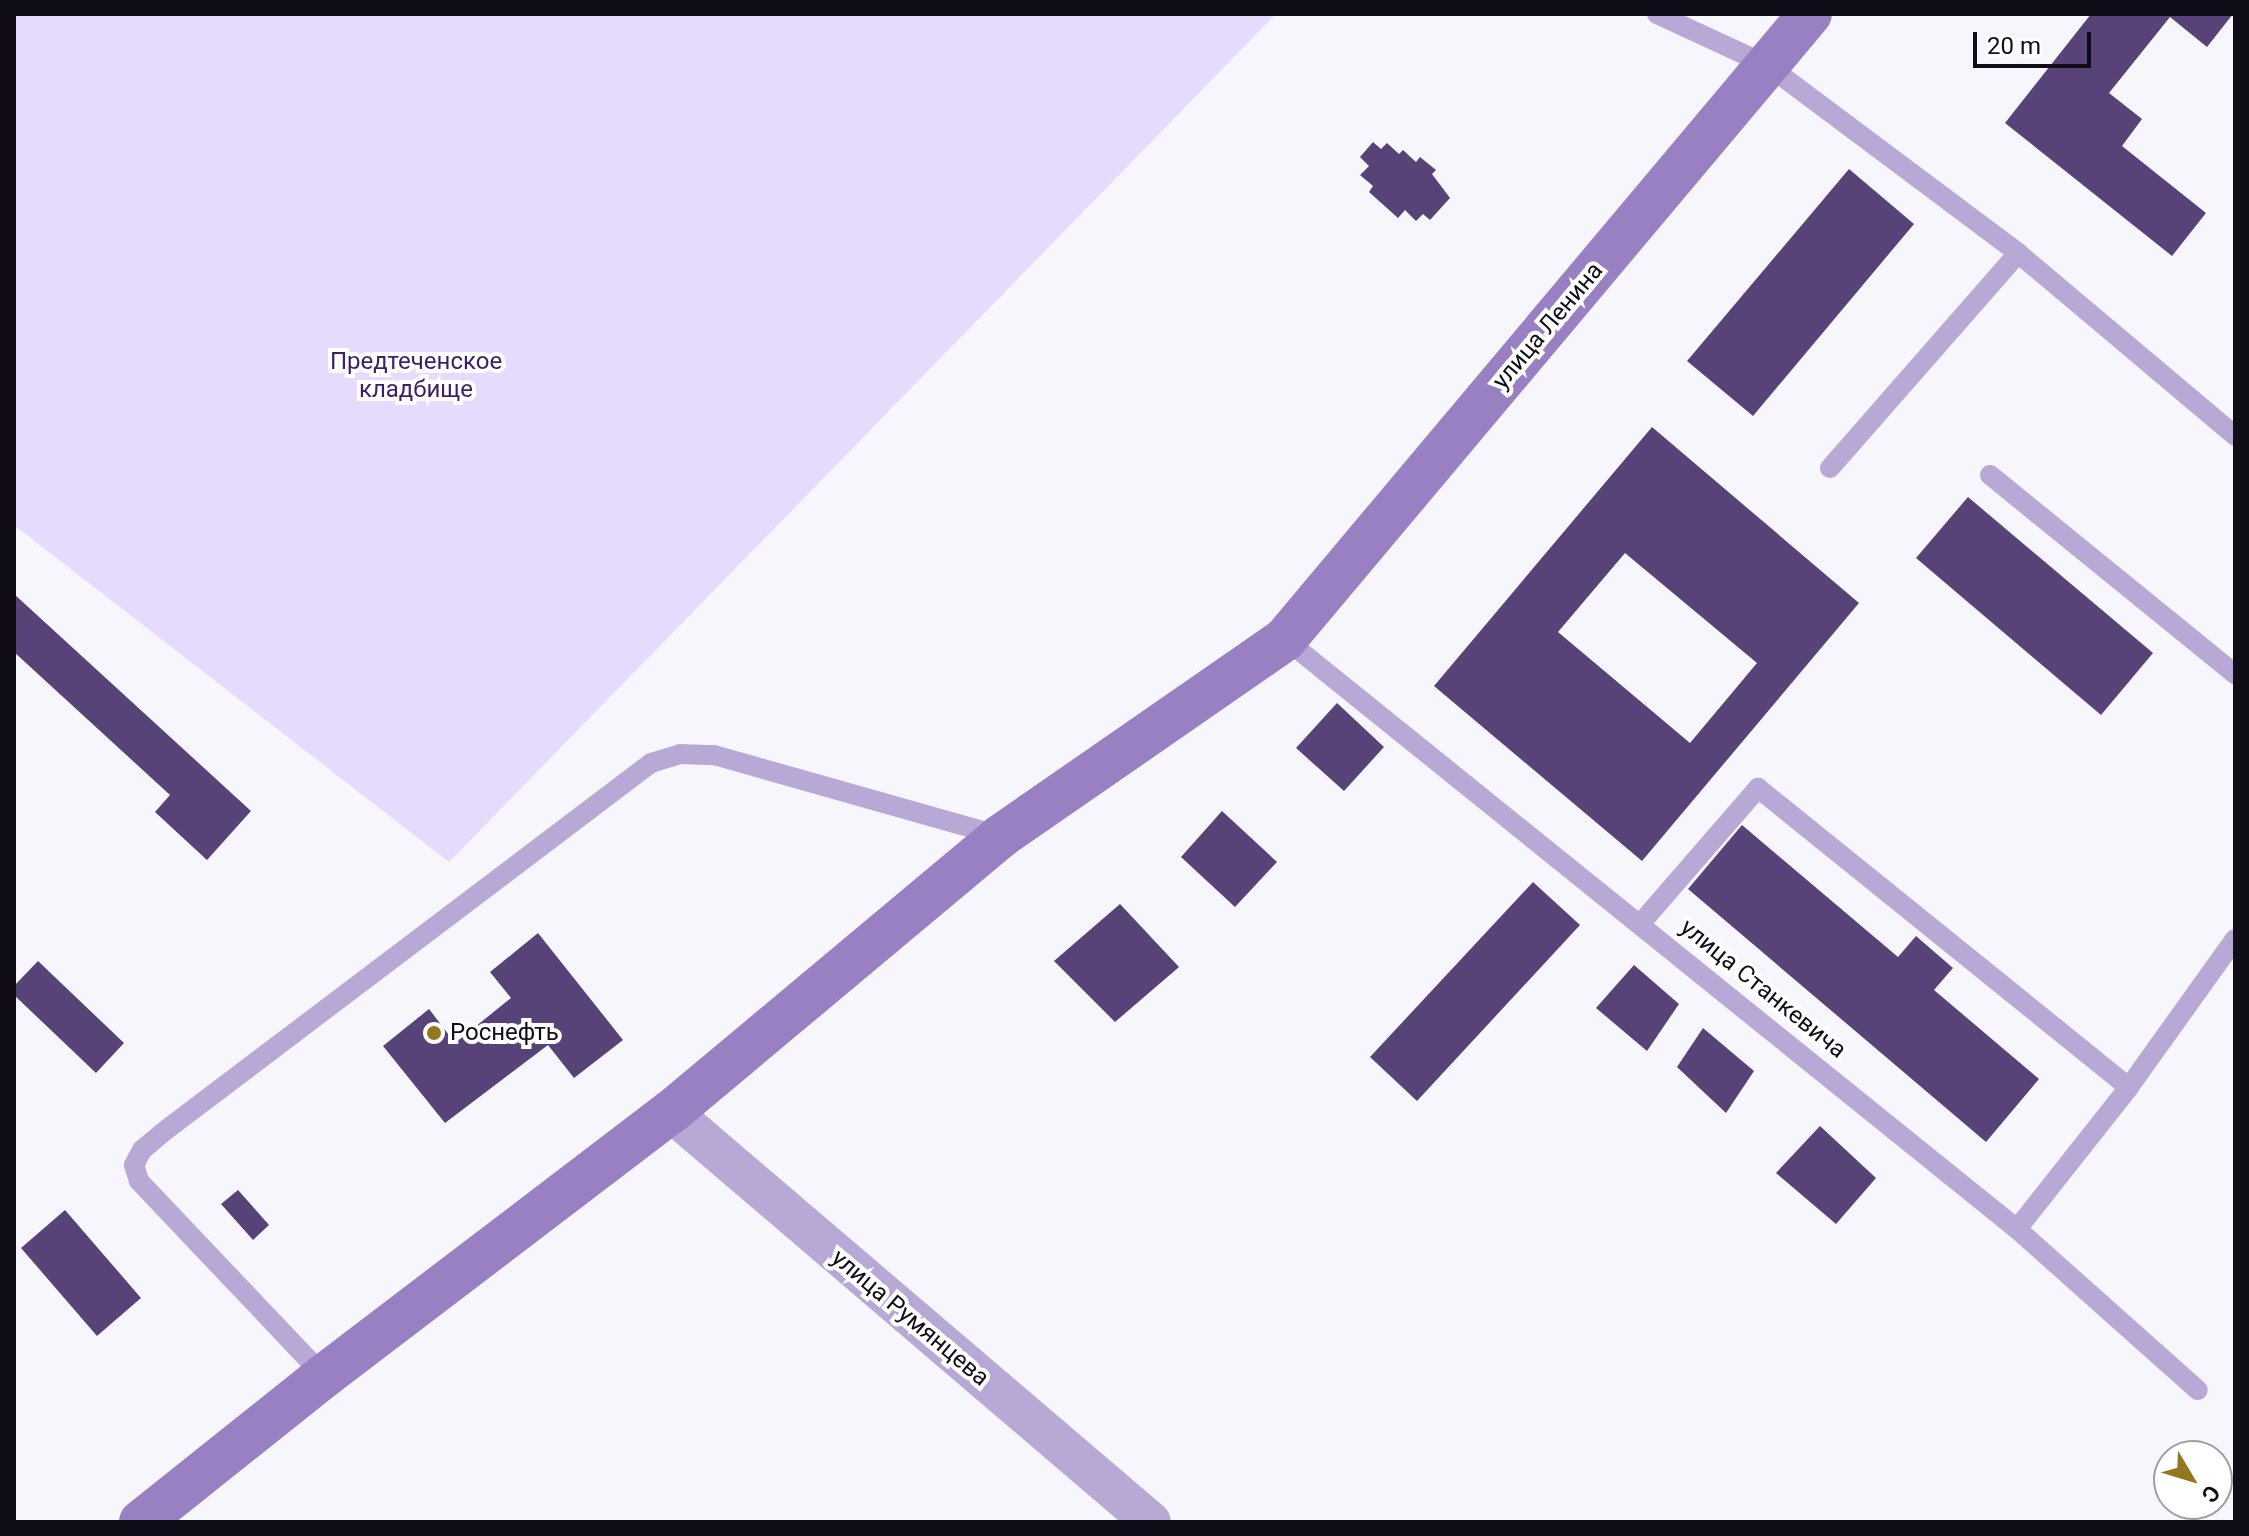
<!DOCTYPE html>
<meta charset="utf-8">
<style>
body{margin:0}
#map{position:relative;width:2249px;height:1536px;overflow:hidden;background:#f8f6fd;font-family:Roboto,sans-serif}
div>[style]{position:absolute}
.green>*{inset:0;background:#e6dbfd}
.building>*{inset:0;background:#574378}
.lane>*{height:20px;margin:-10px;padding:0 10px;transform-origin:10px;border-radius:10px;background:#b8a8d6}
.street>*{height:40px;margin:-20px;padding:0 20px;transform-origin:20px;border-radius:20px;background:#b8a8d6}
.secondary>*{height:44px;margin:-22px;padding:0 22px;transform-origin:22px;border-radius:22px;background:#9980c3}
.dots>*{width:22px;height:22px;translate:-50% -50%;box-sizing:border-box;border:4px solid #fff;border-radius:50%}
span{translate:-50% -50%;white-space:nowrap;text-align:center;line-height:1.15;-webkit-text-stroke:8px #fff;paint-order:stroke}
.street-label{font-size:24px;color:#110d18}
.park-label{font-size:24px;color:#3e1e65}
.poi-label{font-size:24px;color:#110d18}
.left{translate:0 -50%;text-align:left}
.frame{position:absolute;inset:0;border:16px solid #110d18;pointer-events:none}
.north{position:absolute;left:2153px;top:1440px;width:80px;height:80px;box-sizing:border-box;background:#fff;border:2px solid #a09ea3;border-radius:50%;rotate:128deg;font-size:22px;font-weight:700;line-height:32px;text-align:center;color:#110d18}
.north::after{content:'';display:block;margin:auto;width:28px;height:36px;background:#93771e;clip-path:polygon(50% 0,100% 100%,50% 72%,0 100%)}
.scale{position:absolute;left:1973px;top:32px;width:118px;height:36px;box-sizing:border-box;border:4px solid #110d18;border-top:0;padding-left:10px;font-size:24px;line-height:28px;white-space:nowrap;color:#110d18;-webkit-text-stroke:6px #fff;paint-order:stroke}
</style>
<div id="map">
<div class="green">
<i style="clip-path:polygon(14px 14px,1276px 14px,449px 862px,14px 525px)"></i>
</div>
<div class="building">
<i style="clip-path:polygon(2091px 14px,2233px 14px,2207px 47px,2170px 17px,2109px 93px,2142px 119px,2122px 146px,2206px 213px,2172px 256px,2005px 123px)"></i>
<i style="clip-path:polygon(1373px 142px,1381px 149px,1387px 143px,1399px 154px,1403px 150px,1416px 162px,1420px 157px,1436px 170px,1432px 174px,1450px 198px,1430px 220px,1423px 214px,1416px 221px,1405px 210px,1398px 218px,1369px 192px,1373px 186px,1360px 175px,1369px 166px,1360px 157px)"></i>
<i style="clip-path:polygon(1849px 169px,1914px 224px,1753px 416px,1687px 361px)"></i>
<i style="clip-path:polygon(evenodd,1652px 427px,1859px 603px,1642px 861px,1434px 686px,1652px 427px,1625px 553px,1757px 663px,1690px 743px,1558px 632px,1625px 553px)"></i>
<i style="clip-path:polygon(1968px 497px,2153px 653px,2101px 715px,1916px 558px)"></i>
<i style="clip-path:polygon(14px 594px,251px 811px,207px 860px,155px 812px,170px 795px,14px 652px)"></i>
<i style="clip-path:polygon(1337px 703px,1384px 747px,1344px 791px,1296px 748px)"></i>
<i style="clip-path:polygon(1222px 811px,1277px 862px,1235px 907px,1181px 857px)"></i>
<i style="clip-path:polygon(1742px 825px,1898px 957px,1916px 936px,1953px 968px,1934px 990px,2039px 1079px,1986px 1142px,1688px 889px)"></i>
<i style="clip-path:polygon(1533px 882px,1580px 925px,1417px 1101px,1370px 1057px)"></i>
<i style="clip-path:polygon(1120px 904px,1179px 967px,1115px 1022px,1054px 961px)"></i>
<i style="clip-path:polygon(538px 933px,623px 1040px,574px 1078px,548px 1045px,445px 1123px,383px 1046px,429px 1009px,455px 1043px,511px 998px,490px 972px)"></i>
<i style="clip-path:polygon(38px 961px,124px 1043px,96px 1073px,14px 995px,14px 986px)"></i>
<i style="clip-path:polygon(1634px 965px,1679px 1004px,1647px 1051px,1596px 1008px)"></i>
<i style="clip-path:polygon(1703px 1028px,1754px 1071px,1726px 1113px,1677px 1067px)"></i>
<i style="clip-path:polygon(1820px 1126px,1876px 1178px,1836px 1224px,1776px 1173px)"></i>
<i style="clip-path:polygon(238px 1190px,269px 1225px,253px 1240px,221px 1204px)"></i>
<i style="clip-path:polygon(65px 1210px,141px 1298px,97px 1336px,21px 1248px)"></i>
</div>
<div class="lane">
<i style="left:1657px;top:14px;width:121px;rotate:24.9deg"></i>
<i style="left:1767px;top:65px;width:314px;rotate:36.8deg"></i>
<i style="left:2018px;top:253px;width:284px;rotate:40.1deg"></i>
<i style="left:1830px;top:468px;width:286px;rotate:-48.8deg"></i>
<i style="left:1990px;top:475px;width:316px;rotate:39.1deg"></i>
<i style="left:1285px;top:639px;width:940px;rotate:38.87deg"></i>
<i style="left:2017px;top:1229px;width:242px;rotate:41.7deg"></i>
<i style="left:1641px;top:923px;width:179px;rotate:-49.1deg"></i>
<i style="left:1758px;top:788px;width:476px;rotate:38.9deg"></i>
<i style="left:2129px;top:1087px;width:182px;rotate:-54.4deg"></i>
<i style="left:2017px;top:1229px;width:181px;rotate:-51.7deg"></i>
<i style="left:324px;top:1376px;width:269px;rotate:-133.5deg"></i>
<i style="left:139px;top:1181px;width:17px;rotate:-107deg"></i>
<i style="left:134px;top:1165px;width:17px;rotate:-62deg"></i>
<i style="left:142px;top:1150px;width:26px;rotate:-40deg"></i>
<i style="left:162px;top:1133px;width:613px;rotate:-37.11deg"></i>
<i style="left:651px;top:763px;width:30px;rotate:-17deg"></i>
<i style="left:680px;top:754px;width:34px;rotate:2deg"></i>
<i style="left:714px;top:755px;width:298px;rotate:15.8deg"></i>
</div>
<div class="street">
<i style="left:671px;top:1112px;width:631px;rotate:40.5deg"></i>
</div>
<div class="secondary">
<i style="left:141px;top:1522px;width:234px;rotate:-38.6deg"></i>
<i style="left:324px;top:1376px;width:436px;rotate:-37.3deg"></i>
<i style="left:671px;top:1112px;width:430px;rotate:-39.9deg"></i>
<i style="left:1001px;top:836px;width:346px;rotate:-34.7deg"></i>
<i style="left:1285px;top:639px;width:816px;rotate:-49.97deg"></i>
</div>
<div class="dots">
<i style="left:434px;top:1033px;background:#93771e"></i>
</div>
<div class="street-label">
<span style="left:1548px;top:326px;rotate:-50deg">улица Ленина</span>
<span style="left:1763px;top:989px;rotate:39deg">улица Станкевича</span>
<span style="left:910px;top:1318px;rotate:40deg">улица Румянцева</span>
</div>
<div class="park-label">
<span style="left:416px;top:376px">Предтеченское<br>кладбище</span>
</div>
<div class="poi-label">
<span class="left" style="left:450px;top:1033px">Роснефть</span>
</div>
<div class="frame"></div>
<div class="north">С</div>
<div class="scale">20 m</div>
</div>
